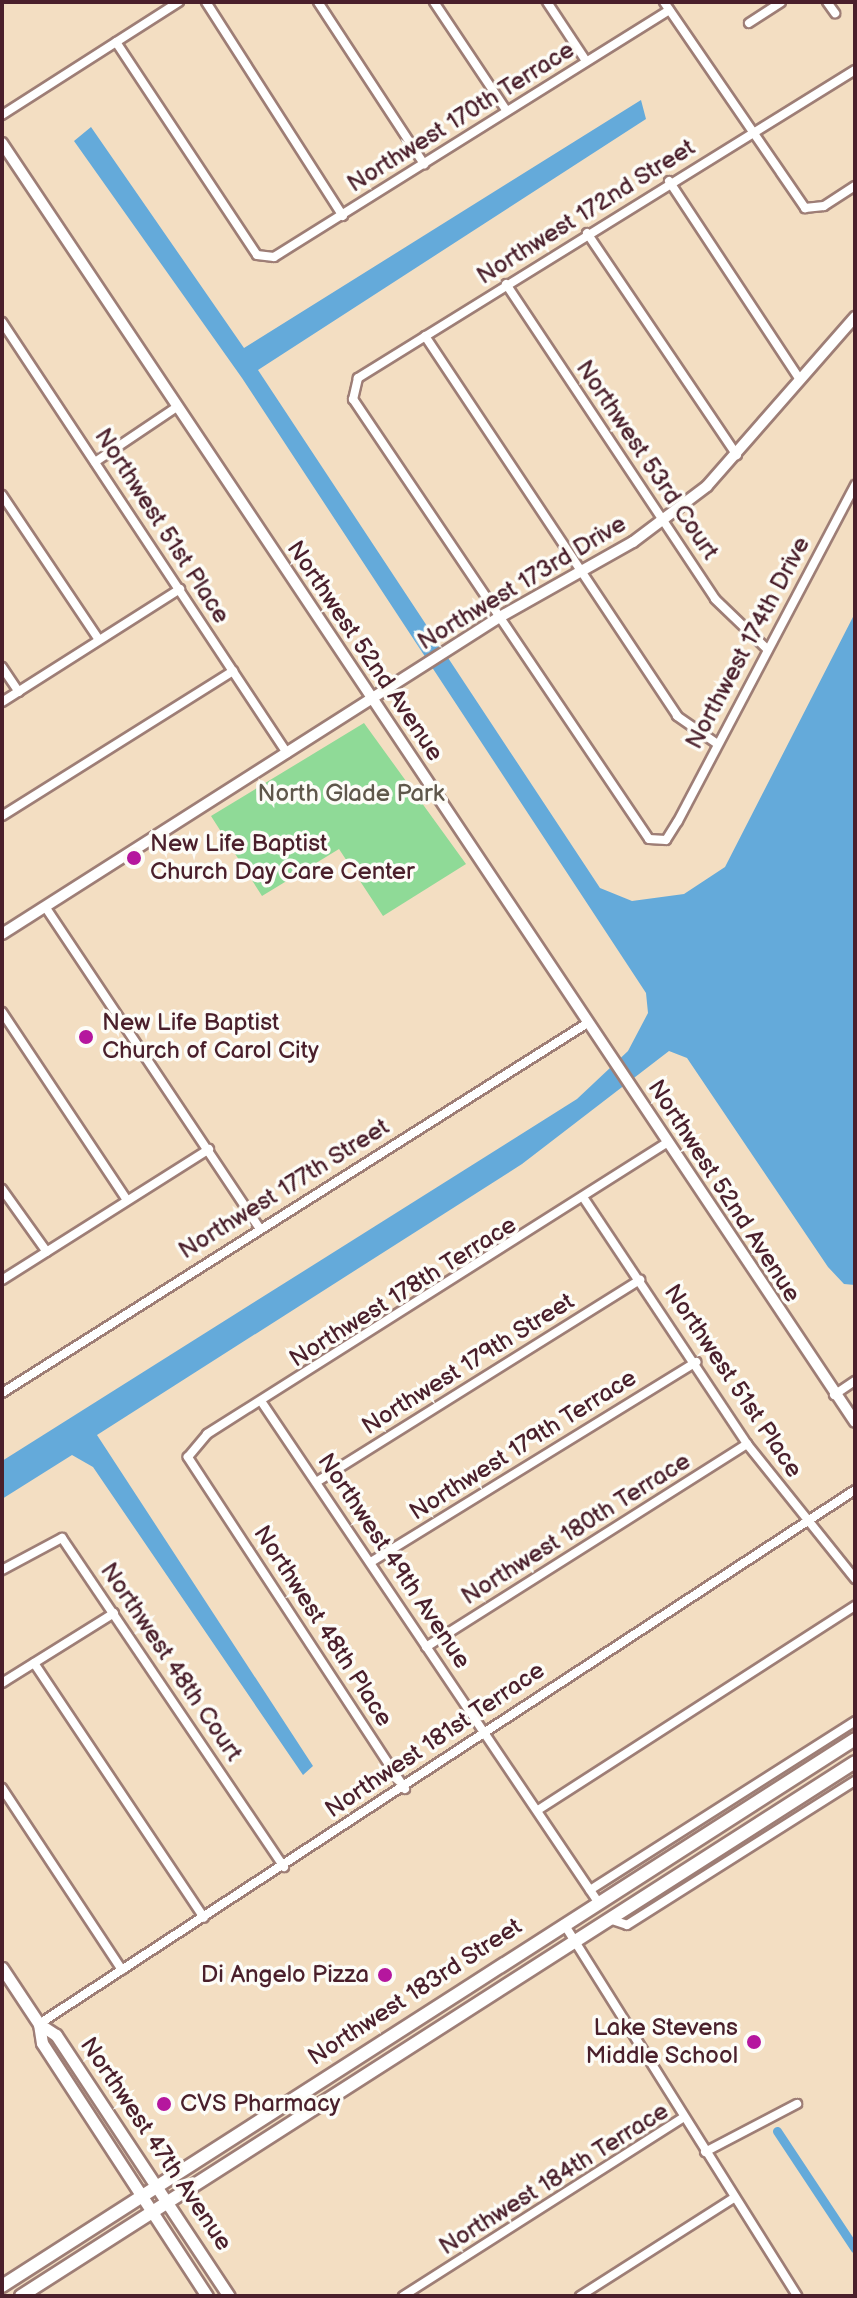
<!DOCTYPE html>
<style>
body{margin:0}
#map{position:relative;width:857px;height:2298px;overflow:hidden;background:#f3dec2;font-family:"Balsamiq Sans",sans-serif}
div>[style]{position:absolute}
.green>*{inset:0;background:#8fda97}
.water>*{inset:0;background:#64aada}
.canal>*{height:9px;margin:-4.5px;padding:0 4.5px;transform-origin:4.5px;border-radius:4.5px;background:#64aada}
.roads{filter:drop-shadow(2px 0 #9e7e76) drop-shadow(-2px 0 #9e7e76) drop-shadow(0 2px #9e7e76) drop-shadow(0 -2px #9e7e76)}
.minor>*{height:8px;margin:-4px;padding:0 4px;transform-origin:4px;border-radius:4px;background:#fff}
.tertiary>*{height:10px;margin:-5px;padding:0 5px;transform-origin:5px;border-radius:5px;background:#fff}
.secondary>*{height:11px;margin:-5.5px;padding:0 5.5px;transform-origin:5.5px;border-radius:5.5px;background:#fff}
.primary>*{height:12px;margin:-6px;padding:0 6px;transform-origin:6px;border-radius:6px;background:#fff}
.dots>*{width:22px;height:22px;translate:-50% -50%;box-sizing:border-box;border:4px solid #fdfcf7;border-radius:50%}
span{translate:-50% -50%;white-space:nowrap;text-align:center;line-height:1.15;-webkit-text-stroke:7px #fdfcf7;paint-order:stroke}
.street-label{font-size:24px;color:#4a1f2b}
.park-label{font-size:24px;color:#5f574b}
.poi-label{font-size:24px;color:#4a1f2b}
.left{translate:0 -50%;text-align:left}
.right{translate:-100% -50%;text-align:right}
.frame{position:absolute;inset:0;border:4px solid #4a1f2b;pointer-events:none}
</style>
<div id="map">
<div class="green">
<i style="clip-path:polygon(364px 723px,466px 864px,383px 916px,339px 849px,262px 896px,211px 816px)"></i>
</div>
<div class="water">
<i style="clip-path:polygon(641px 100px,646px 119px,258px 370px,600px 888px,632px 901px,684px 894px,725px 867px,855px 613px,855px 1285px,844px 1284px,828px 1267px,687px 1058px,669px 1051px,522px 1164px,97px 1435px,313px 1766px,303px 1775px,93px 1467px,72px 1455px,2px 1499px,2px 1461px,577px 1099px,628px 1051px,648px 1013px,646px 993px,242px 378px,74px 141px,91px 127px,244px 348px)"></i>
</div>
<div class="canal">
<i style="left:777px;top:2131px;width:141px;rotate:56.5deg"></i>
</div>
<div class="roads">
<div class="minor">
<i style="left:206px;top:2px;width:254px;rotate:57.4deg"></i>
<i style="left:318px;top:2px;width:194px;rotate:56.8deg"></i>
<i style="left:434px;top:2px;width:130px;rotate:56.3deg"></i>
<i style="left:547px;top:2px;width:71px;rotate:56.5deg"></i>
<i style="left:664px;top:2px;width:250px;rotate:55.6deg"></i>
<i style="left:805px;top:208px;width:19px;rotate:-6deg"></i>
<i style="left:824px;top:206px;width:37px;rotate:-33deg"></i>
<i style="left:827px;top:2px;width:14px;rotate:54deg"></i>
<i style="left:749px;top:23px;width:38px;rotate:-33deg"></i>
<i style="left:116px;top:42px;width:255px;rotate:56.5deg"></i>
<i style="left:257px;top:255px;width:17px;rotate:7deg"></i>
<i style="left:274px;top:257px;width:466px;rotate:-32deg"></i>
<i style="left:855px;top:70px;width:585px;rotate:148.21deg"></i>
<i style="left:358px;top:378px;width:22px;rotate:103deg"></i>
<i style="left:353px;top:399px;width:530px;rotate:56.07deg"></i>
<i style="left:649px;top:839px;width:17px;rotate:3deg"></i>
<i style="left:666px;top:840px;width:22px;rotate:-58deg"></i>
<i style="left:678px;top:821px;width:380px;rotate:-62.2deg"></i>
<i style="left:2px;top:115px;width:210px;rotate:-32.6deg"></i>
<i style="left:669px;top:181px;width:238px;rotate:56.6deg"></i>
<i style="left:587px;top:233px;width:268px;rotate:56deg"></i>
<i style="left:506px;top:284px;width:378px;rotate:56.4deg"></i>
<i style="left:715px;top:599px;width:72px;rotate:43.9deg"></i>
<i style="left:2px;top:322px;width:517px;rotate:56.53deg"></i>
<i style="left:425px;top:336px;width:456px;rotate:56.4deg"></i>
<i style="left:677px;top:716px;width:47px;rotate:34.7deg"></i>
<i style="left:95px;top:462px;width:99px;rotate:-33.9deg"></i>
<i style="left:2px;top:495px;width:174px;rotate:56.2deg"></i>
<i style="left:2px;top:667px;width:30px;rotate:56deg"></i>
<i style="left:2px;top:702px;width:211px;rotate:-32.4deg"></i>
<i style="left:2px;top:816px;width:273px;rotate:-32.1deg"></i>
<i style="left:46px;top:908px;width:384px;rotate:56.3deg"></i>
<i style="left:2px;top:1012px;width:226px;rotate:56.4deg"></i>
<i style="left:2px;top:1189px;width:77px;rotate:54.5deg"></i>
<i style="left:585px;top:1200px;width:293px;rotate:56.4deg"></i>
<i style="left:747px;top:1444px;width:173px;rotate:51.3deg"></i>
<i style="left:2px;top:1280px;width:245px;rotate:-32.3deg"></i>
<i style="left:2px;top:1393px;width:694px;rotate:-32.29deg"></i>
<i style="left:834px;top:1395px;width:25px;rotate:-34deg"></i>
<i style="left:263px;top:1404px;width:600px;rotate:56.07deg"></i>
<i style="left:318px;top:1481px;width:380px;rotate:-32deg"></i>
<i style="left:371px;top:1562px;width:382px;rotate:-31.6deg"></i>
<i style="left:2px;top:1570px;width:68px;rotate:-28.1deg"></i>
<i style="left:62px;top:1538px;width:397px;rotate:56deg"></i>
<i style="left:426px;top:1647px;width:380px;rotate:-32.3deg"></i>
<i style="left:34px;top:1663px;width:306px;rotate:56.3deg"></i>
<i style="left:2px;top:1683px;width:132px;rotate:-32deg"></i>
<i style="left:2px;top:1788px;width:218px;rotate:56.6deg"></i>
<i style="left:405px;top:1789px;width:397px;rotate:-123.2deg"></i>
<i style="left:188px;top:1457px;width:30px;rotate:-50deg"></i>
<i style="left:207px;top:1434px;width:546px;rotate:-32.35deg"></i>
<i style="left:538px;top:1810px;width:377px;rotate:-32.8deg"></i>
<i style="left:590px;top:1890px;width:314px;rotate:-32.5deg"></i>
<i style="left:609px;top:1919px;width:19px;rotate:18deg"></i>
<i style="left:627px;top:1925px;width:270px;rotate:-32.3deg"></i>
<i style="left:564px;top:1924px;width:439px;rotate:57.9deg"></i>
<i style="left:39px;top:2024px;width:975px;rotate:-33.2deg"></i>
<i style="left:705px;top:2152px;width:104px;rotate:-27.6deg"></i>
<i style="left:403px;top:2296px;width:333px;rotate:-32.5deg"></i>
<i style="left:580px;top:2296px;width:183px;rotate:-32.5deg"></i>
</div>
<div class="tertiary">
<i style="left:2px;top:143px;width:1537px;rotate:56.3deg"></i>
<i style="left:2px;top:934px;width:588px;rotate:-32.5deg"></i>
<i style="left:498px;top:618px;width:155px;rotate:-29.4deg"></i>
<i style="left:633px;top:542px;width:93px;rotate:-37.1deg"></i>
<i style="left:707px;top:486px;width:225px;rotate:-48.8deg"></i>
</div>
<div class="secondary">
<i style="left:2px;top:1968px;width:67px;rotate:56.5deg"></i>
<i style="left:39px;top:2024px;width:19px;rotate:81deg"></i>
<i style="left:42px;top:2043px;width:302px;rotate:56.9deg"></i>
<i style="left:39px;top:2024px;width:20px;rotate:33deg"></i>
<i style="left:56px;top:2035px;width:313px;rotate:56.5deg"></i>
</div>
<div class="primary">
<i style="left:2px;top:2286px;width:1013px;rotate:-32.67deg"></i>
<i style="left:21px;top:2296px;width:990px;rotate:-32.63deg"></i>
</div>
</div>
<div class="dots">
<i style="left:134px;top:858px;background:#b5179e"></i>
<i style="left:86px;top:1037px;background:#b5179e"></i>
<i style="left:385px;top:1975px;background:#b5179e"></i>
<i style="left:754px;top:2042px;background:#b5179e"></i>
<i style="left:164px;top:2104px;background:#b5179e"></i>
</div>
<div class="street-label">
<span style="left:461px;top:117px;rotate:-32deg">Northwest 170th Terrace</span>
<span style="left:586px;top:212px;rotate:-32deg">Northwest 172nd Street</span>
<span style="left:647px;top:460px;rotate:56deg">Northwest 53rd Court</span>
<span style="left:162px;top:526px;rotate:57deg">Northwest 51st Place</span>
<span style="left:522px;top:583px;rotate:-31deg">Northwest 173rd Drive</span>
<span style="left:748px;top:643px;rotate:-62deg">Northwest 174th Drive</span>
<span style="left:365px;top:651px;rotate:56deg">Northwest 52nd Avenue</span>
<span style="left:284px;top:1189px;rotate:-32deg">Northwest 177th Street</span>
<span style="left:724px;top:1191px;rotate:57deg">Northwest 52nd Avenue</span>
<span style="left:403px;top:1292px;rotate:-32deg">Northwest 178th Terrace</span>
<span style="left:468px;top:1364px;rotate:-32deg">Northwest 179th Street</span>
<span style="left:733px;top:1381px;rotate:56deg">Northwest 51st Place</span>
<span style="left:523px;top:1445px;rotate:-32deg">Northwest 179th Terrace</span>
<span style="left:576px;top:1529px;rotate:-32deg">Northwest 180th Terrace</span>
<span style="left:394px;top:1561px;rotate:56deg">Northwest 49th Avenue</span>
<span style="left:323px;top:1626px;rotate:57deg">Northwest 48th Place</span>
<span style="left:171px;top:1662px;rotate:56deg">Northwest 48th Court</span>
<span style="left:435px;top:1740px;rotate:-34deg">Northwest 181st Terrace</span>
<span style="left:415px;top:1992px;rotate:-33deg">Northwest 183rd Street</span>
<span style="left:156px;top:2144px;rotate:56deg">Northwest 47th Avenue</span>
<span style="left:554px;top:2179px;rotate:-32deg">Northwest 184th Terrace</span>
</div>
<div class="park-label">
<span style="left:351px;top:794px">North Glade Park</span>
</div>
<div class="poi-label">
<span class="left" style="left:150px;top:858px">New Life Baptist<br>Church Day Care Center</span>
<span class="left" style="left:102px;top:1037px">New Life Baptist<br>Church of Carol City</span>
<span class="right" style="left:369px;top:1975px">Di Angelo Pizza</span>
<span class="right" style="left:738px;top:2042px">Lake Stevens<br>Middle School</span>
<span class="left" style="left:180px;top:2104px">CVS Pharmacy</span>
</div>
<div class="frame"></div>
</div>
